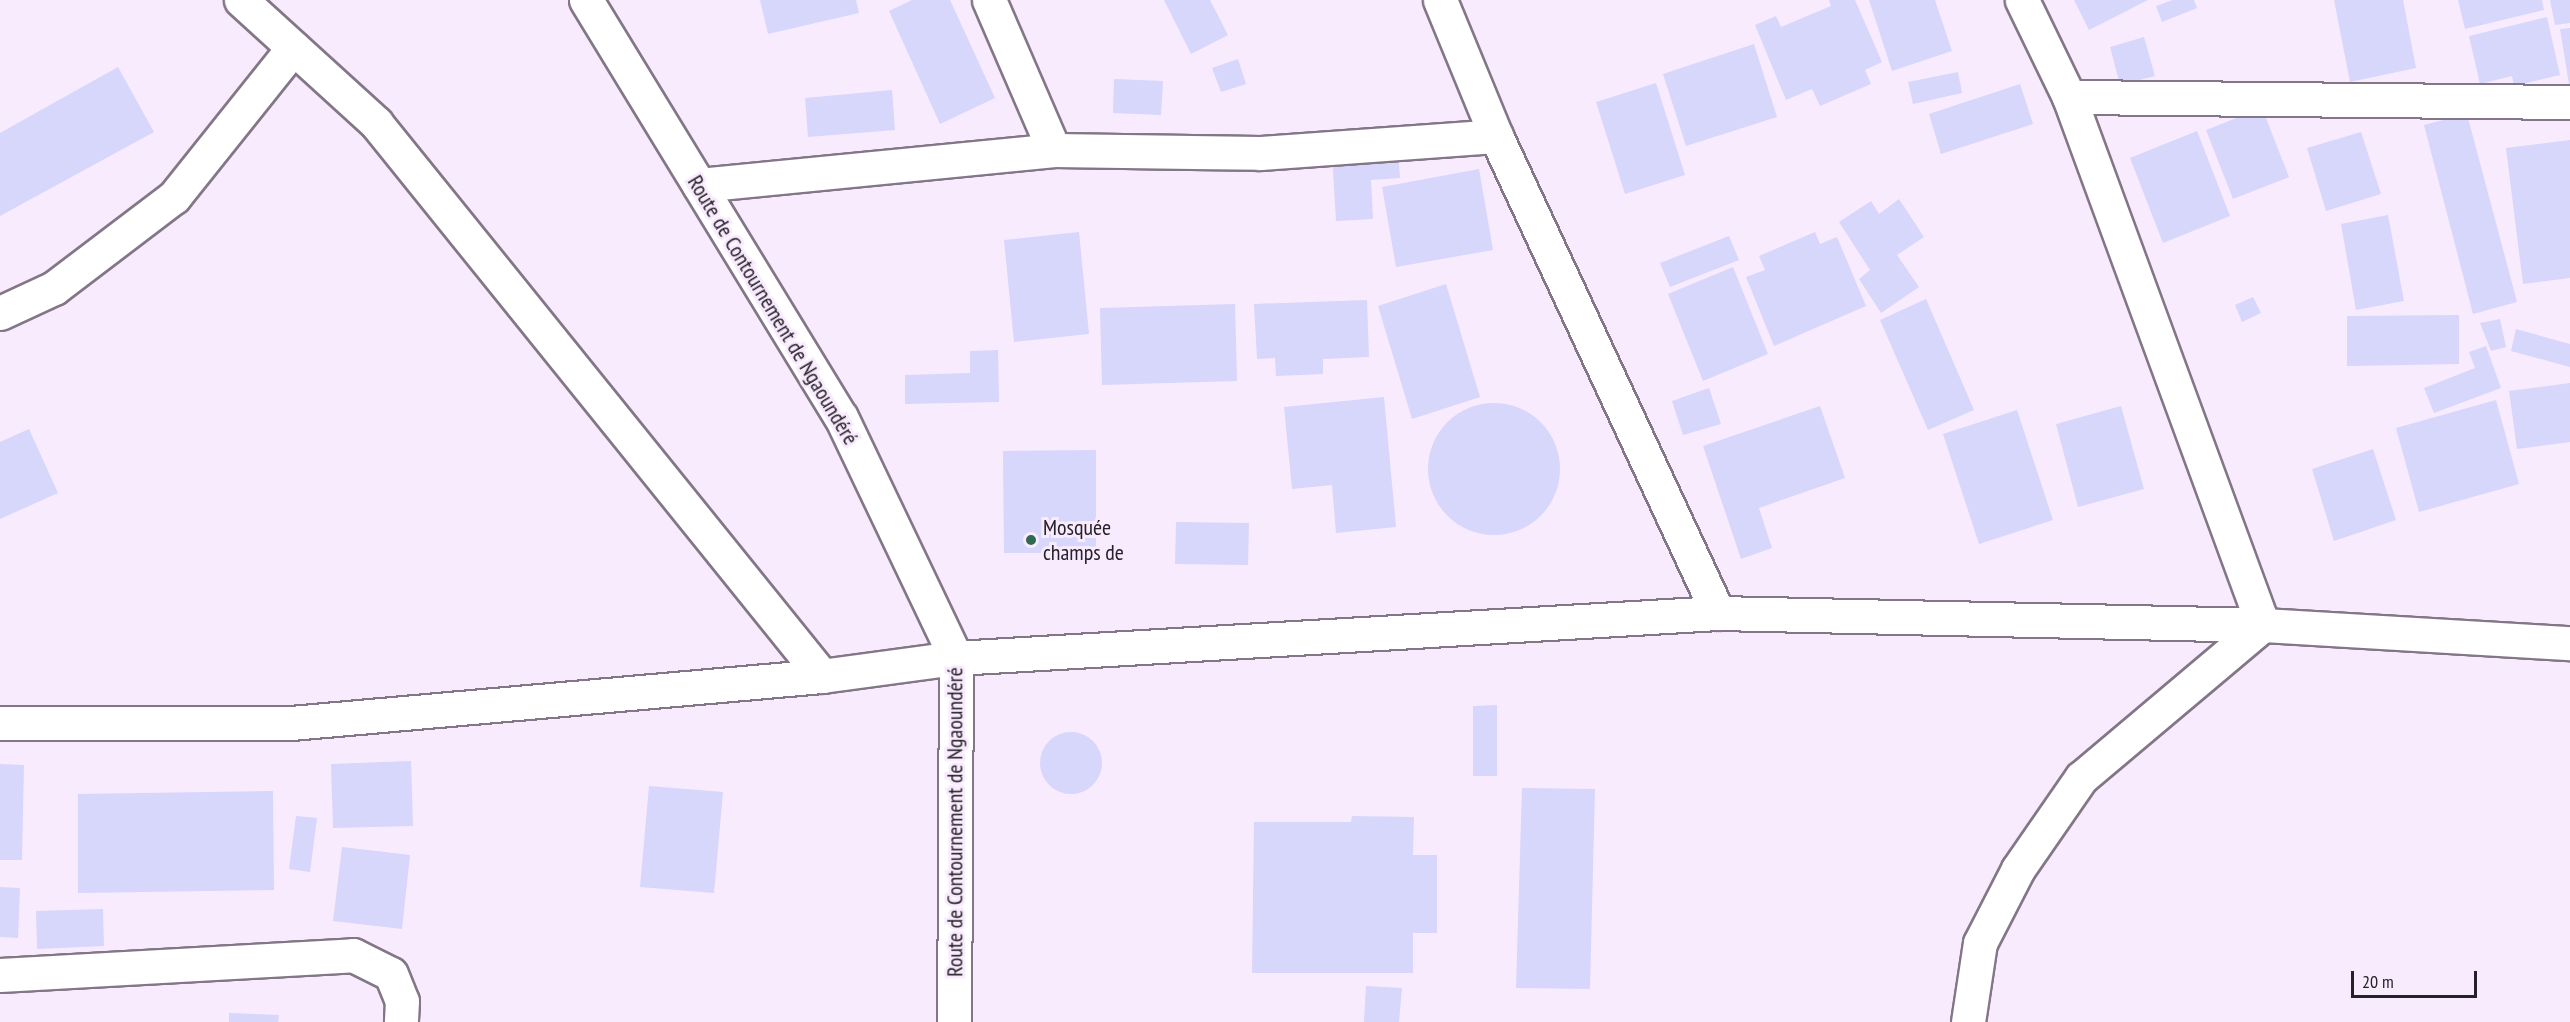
<!DOCTYPE html>
<meta charset="utf-8">
<style>
body{margin:0}
#map{position:relative;width:2570px;height:1022px;overflow:hidden;background:#f9ebfe;font-family:"PT Sans Narrow",sans-serif}
div>[style]{position:absolute}
.building>*{inset:0;background:#d7d6fb}
.round{border-radius:50%}
.roads{filter:drop-shadow(2px 0 #837787) drop-shadow(-2px 0 #837787) drop-shadow(0 2px #837787) drop-shadow(0 -2px #837787)}
.minor>*{height:33px;margin:-16.5px;padding:0 16.5px;transform-origin:16.5px;border-radius:16.5px;background:#fff}
.dots>*{width:16px;height:16px;translate:-50% -50%;box-sizing:border-box;border:3px solid #f9ebfe;border-radius:50%}
span{translate:-50% -50%;white-space:nowrap;text-align:center;line-height:1.15;-webkit-text-stroke:6px #f9ebfe;paint-order:stroke}
.street-label{font-size:22px;color:#262128}
.poi-label{font-size:22px;color:#262128}
.left{translate:0 -50%;text-align:left}
.scale{position:absolute;left:2351px;top:971px;width:126px;height:27px;box-sizing:border-box;border:3px solid #262128;border-top:0;padding-left:8px;font-size:18px;line-height:21px;white-space:nowrap;color:#262128;-webkit-text-stroke:4px #f9ebfe;paint-order:stroke}
</style>
<div id="map">
<div class="building">
<i style="clip-path:polygon(760px 0,856px 0,859px 13px,768px 34px)"></i>
<i style="clip-path:polygon(912px 0,950px 0,995px 98px,940px 124px,889px 11px)"></i>
<i style="clip-path:polygon(1164px 0,1210px 0,1228px 35px,1191px 54px)"></i>
<i style="clip-path:polygon(1829px 0,1855px 0,1882px 62px,1865px 70px,1871px 84px,1820px 106px,1812px 89px,1786px 100px,1755px 25px,1776px 16px,1781px 27px,1831px 6px)"></i>
<i style="clip-path:polygon(1869px 0,1935px 0,1952px 51px,1892px 71px)"></i>
<i style="clip-path:polygon(2074px 0,2148px 0,2089px 30px)"></i>
<i style="clip-path:polygon(2173px 0,2194px 0,2197px 8px,2162px 22px,2156px 6px)"></i>
<i style="clip-path:polygon(2334px 0,2403px 0,2416px 68px,2350px 82px)"></i>
<i style="clip-path:polygon(2458px 0,2542px 0,2544px 10px,2465px 29px)"></i>
<i style="clip-path:polygon(2550px 0,2570px 0,2570px 23px,2555px 25px)"></i>
<i style="clip-path:polygon(2547px 17px,2560px 75px,2514px 86px,2512px 76px,2480px 84px,2469px 36px)"></i>
<i style="clip-path:polygon(2570px 28px,2570px 84px,2569px 84px,2560px 29px)"></i>
<i style="clip-path:polygon(2144px 37px,2155px 76px,2120px 85px,2110px 47px)"></i>
<i style="clip-path:polygon(1754px 44px,1777px 117px,1686px 146px,1663px 74px)"></i>
<i style="clip-path:polygon(1238px 59px,1246px 84px,1221px 92px,1212px 68px)"></i>
<i style="clip-path:polygon(118px 67px,154px 132px,0 216px,0 133px)"></i>
<i style="clip-path:polygon(1958px 72px,1962px 93px,1913px 104px,1908px 82px)"></i>
<i style="clip-path:polygon(1114px 79px,1163px 81px,1161px 115px,1113px 113px)"></i>
<i style="clip-path:polygon(1656px 83px,1685px 175px,1625px 194px,1596px 102px)"></i>
<i style="clip-path:polygon(2020px 84px,2033px 124px,1941px 154px,1929px 114px)"></i>
<i style="clip-path:polygon(892px 90px,895px 130px,808px 137px,805px 98px)"></i>
<i style="clip-path:polygon(2262px 108px,2289px 177px,2233px 199px,2206px 130px)"></i>
<i style="clip-path:polygon(2467px 114px,2517px 302px,2473px 314px,2424px 125px)"></i>
<i style="clip-path:polygon(2197px 131px,2230px 216px,2163px 243px,2130px 158px)"></i>
<i style="clip-path:polygon(2361px 132px,2381px 194px,2326px 211px,2307px 148px)"></i>
<i style="clip-path:polygon(2570px 140px,2570px 278px,2523px 284px,2506px 148px)"></i>
<i style="clip-path:polygon(1398px 150px,1400px 178px,1371px 180px,1373px 219px,1336px 221px,1332px 154px)"></i>
<i style="clip-path:polygon(1479px 169px,1493px 250px,1396px 267px,1382px 187px)"></i>
<i style="clip-path:polygon(1899px 199px,1924px 237px,1897px 255px,1919px 287px,1881px 313px,1859px 279px,1870px 270px,1839px 222px,1871px 201px,1879px 214px)"></i>
<i style="clip-path:polygon(2388px 215px,2404px 301px,2356px 310px,2341px 224px)"></i>
<i style="clip-path:polygon(1079px 232px,1089px 334px,1014px 342px,1004px 240px)"></i>
<i style="clip-path:polygon(1815px 232px,1820px 244px,1837px 237px,1866px 306px,1774px 346px,1746px 277px,1765px 270px,1759px 256px)"></i>
<i style="clip-path:polygon(1729px 236px,1739px 260px,1670px 287px,1660px 263px)"></i>
<i style="clip-path:polygon(1733px 267px,1768px 354px,1703px 381px,1668px 294px)"></i>
<i style="clip-path:polygon(1446px 284px,1480px 397px,1412px 419px,1378px 306px)"></i>
<i style="clip-path:polygon(2253px 297px,2261px 313px,2242px 322px,2235px 305px)"></i>
<i style="clip-path:polygon(1926px 299px,1974px 410px,1928px 430px,1880px 320px)"></i>
<i style="clip-path:polygon(1367px 300px,1369px 357px,1323px 359px,1323px 374px,1276px 376px,1275px 358px,1257px 359px,1254px 304px)"></i>
<i style="clip-path:polygon(1235px 304px,1237px 381px,1102px 385px,1100px 308px)"></i>
<i style="clip-path:polygon(2459px 315px,2459px 364px,2347px 366px,2347px 316px)"></i>
<i style="clip-path:polygon(2500px 319px,2506px 347px,2491px 351px,2480px 323px)"></i>
<i style="clip-path:polygon(2516px 329px,2570px 344px,2570px 367px,2511px 351px)"></i>
<i style="clip-path:polygon(2486px 346px,2501px 388px,2434px 413px,2424px 388px,2475px 368px,2469px 352px)"></i>
<i style="clip-path:polygon(998px 350px,999px 402px,905px 404px,905px 375px,970px 373px,970px 351px)"></i>
<i style="clip-path:polygon(2570px 383px,2570px 442px,2517px 449px,2509px 391px)"></i>
<i style="clip-path:polygon(1709px 388px,1721px 424px,1683px 435px,1672px 401px)"></i>
<i style="clip-path:polygon(1384px 397px,1396px 527px,1336px 533px,1332px 485px,1292px 489px,1284px 407px)"></i>
<i style="clip-path:polygon(2496px 400px,2519px 484px,2419px 512px,2396px 428px)"></i>
<i class="round" style="left:1428px;top:403px;width:132px;height:132px"></i>
<i style="clip-path:polygon(1820px 406px,1845px 478px,1759px 508px,1772px 548px,1741px 559px,1703px 446px)"></i>
<i style="clip-path:polygon(2121px 406px,2144px 489px,2078px 507px,2056px 424px)"></i>
<i style="clip-path:polygon(2017px 410px,2053px 520px,1979px 544px,1943px 434px)"></i>
<i style="clip-path:polygon(29px 429px,58px 493px,0 519px,0 442px)"></i>
<i style="clip-path:polygon(2373px 449px,2396px 520px,2334px 541px,2312px 469px)"></i>
<i style="clip-path:polygon(1096px 450px,1096px 553px,1004px 553px,1003px 451px)"></i>
<i style="clip-path:polygon(1176px 522px,1249px 523px,1248px 565px,1175px 564px)"></i>
<i style="clip-path:polygon(1497px 705px,1497px 776px,1473px 776px,1473px 706px)"></i>
<i class="round" style="left:1040px;top:732px;width:62px;height:62px"></i>
<i style="clip-path:polygon(411px 761px,413px 826px,333px 828px,331px 764px)"></i>
<i style="clip-path:polygon(0 764px,24px 765px,22px 860px,0 860px)"></i>
<i style="clip-path:polygon(649px 786px,723px 792px,714px 893px,640px 887px)"></i>
<i style="clip-path:polygon(1522px 788px,1595px 789px,1590px 989px,1516px 988px)"></i>
<i style="clip-path:polygon(273px 791px,274px 890px,78px 893px,78px 794px)"></i>
<i style="clip-path:polygon(296px 816px,317px 818px,310px 872px,289px 869px)"></i>
<i style="clip-path:polygon(1352px 816px,1414px 817px,1413px 855px,1437px 855px,1437px 933px,1413px 933px,1413px 973px,1252px 973px,1254px 822px,1351px 822px)"></i>
<i style="clip-path:polygon(342px 847px,410px 855px,402px 929px,333px 921px)"></i>
<i style="clip-path:polygon(0 887px,20px 888px,18px 938px,0 937px)"></i>
<i style="clip-path:polygon(103px 909px,104px 946px,37px 949px,36px 911px)"></i>
<i style="clip-path:polygon(1366px 986px,1402px 988px,1399px 1022px,1364px 1022px)"></i>
<i style="clip-path:polygon(229px 1013px,279px 1015px,278px 1022px,229px 1022px)"></i>
</div>
<div class="roads">
<div class="minor">
<i style="left:241px;top:0;width:183px;rotate:42.3deg"></i>
<i style="left:376px;top:123px;width:710px;rotate:51.11deg"></i>
<i style="left:586px;top:0;width:489px;rotate:58.6deg"></i>
<i style="left:841px;top:417px;width:267px;rotate:64.5deg"></i>
<i style="left:956px;top:658px;width:364px;rotate:90.3deg"></i>
<i style="left:989px;top:0;width:163px;rotate:66.6deg"></i>
<i style="left:1440px;top:0;width:147px;rotate:67.6deg"></i>
<i style="left:1496px;top:136px;width:526px;rotate:65.04deg"></i>
<i style="left:2069px;top:97px;width:501px;rotate:0.57deg"></i>
<i style="left:699px;top:185px;width:357px;rotate:-5.6deg"></i>
<i style="left:1054px;top:150px;width:206px;rotate:0.8deg"></i>
<i style="left:1260px;top:153px;width:237px;rotate:-4.1deg"></i>
<i style="left:0;top:313px;width:60px;rotate:-24.8deg"></i>
<i style="left:54px;top:288px;width:151px;rotate:-37.2deg"></i>
<i style="left:174px;top:197px;width:191px;rotate:-51.4deg"></i>
<i style="left:0;top:723px;width:291px"></i>
<i style="left:291px;top:723px;width:533px;rotate:-5.06deg"></i>
<i style="left:822px;top:676px;width:135px;rotate:-7.7deg"></i>
<i style="left:956px;top:658px;width:763px;rotate:-3.38deg"></i>
<i style="left:1718px;top:613px;width:545px;rotate:1.26deg"></i>
<i style="left:2263px;top:625px;width:308px;rotate:3.4deg"></i>
<i style="left:0;top:975px;width:354px;rotate:-3.2deg"></i>
<i style="left:353px;top:955px;width:42px;rotate:26.6deg"></i>
<i style="left:391px;top:974px;width:29px;rotate:68deg"></i>
<i style="left:402px;top:1001px;width:21px;rotate:93deg"></i>
<i style="left:1968px;top:1022px;width:80px;rotate:-81.4deg"></i>
<i style="left:1980px;top:943px;width:83px;rotate:-62.8deg"></i>
<i style="left:2018px;top:869px;width:111px;rotate:-55.3deg"></i>
<i style="left:2081px;top:778px;width:238px;rotate:-40.1deg"></i>
<i style="left:2263px;top:625px;width:563px;rotate:-110.17deg"></i>
<i style="left:2069px;top:97px;width:108px;rotate:-115.9deg"></i>
</div>
</div>
<div class="dots">
<i style="left:1031px;top:540px;background:#2f6951"></i>
</div>
<div class="street-label">
<span style="left:773px;top:310px;rotate:59deg">Route de Contournement de Ngaoundéré</span>
<span style="left:955px;top:822px;rotate:-90deg">Route de Contournement de Ngaoundéré</span>
</div>
<div class="poi-label">
<span class="left" style="left:1043px;top:540px">Mosquée<br>champs de</span>
</div>
<div class="scale">20 m</div>
</div>
